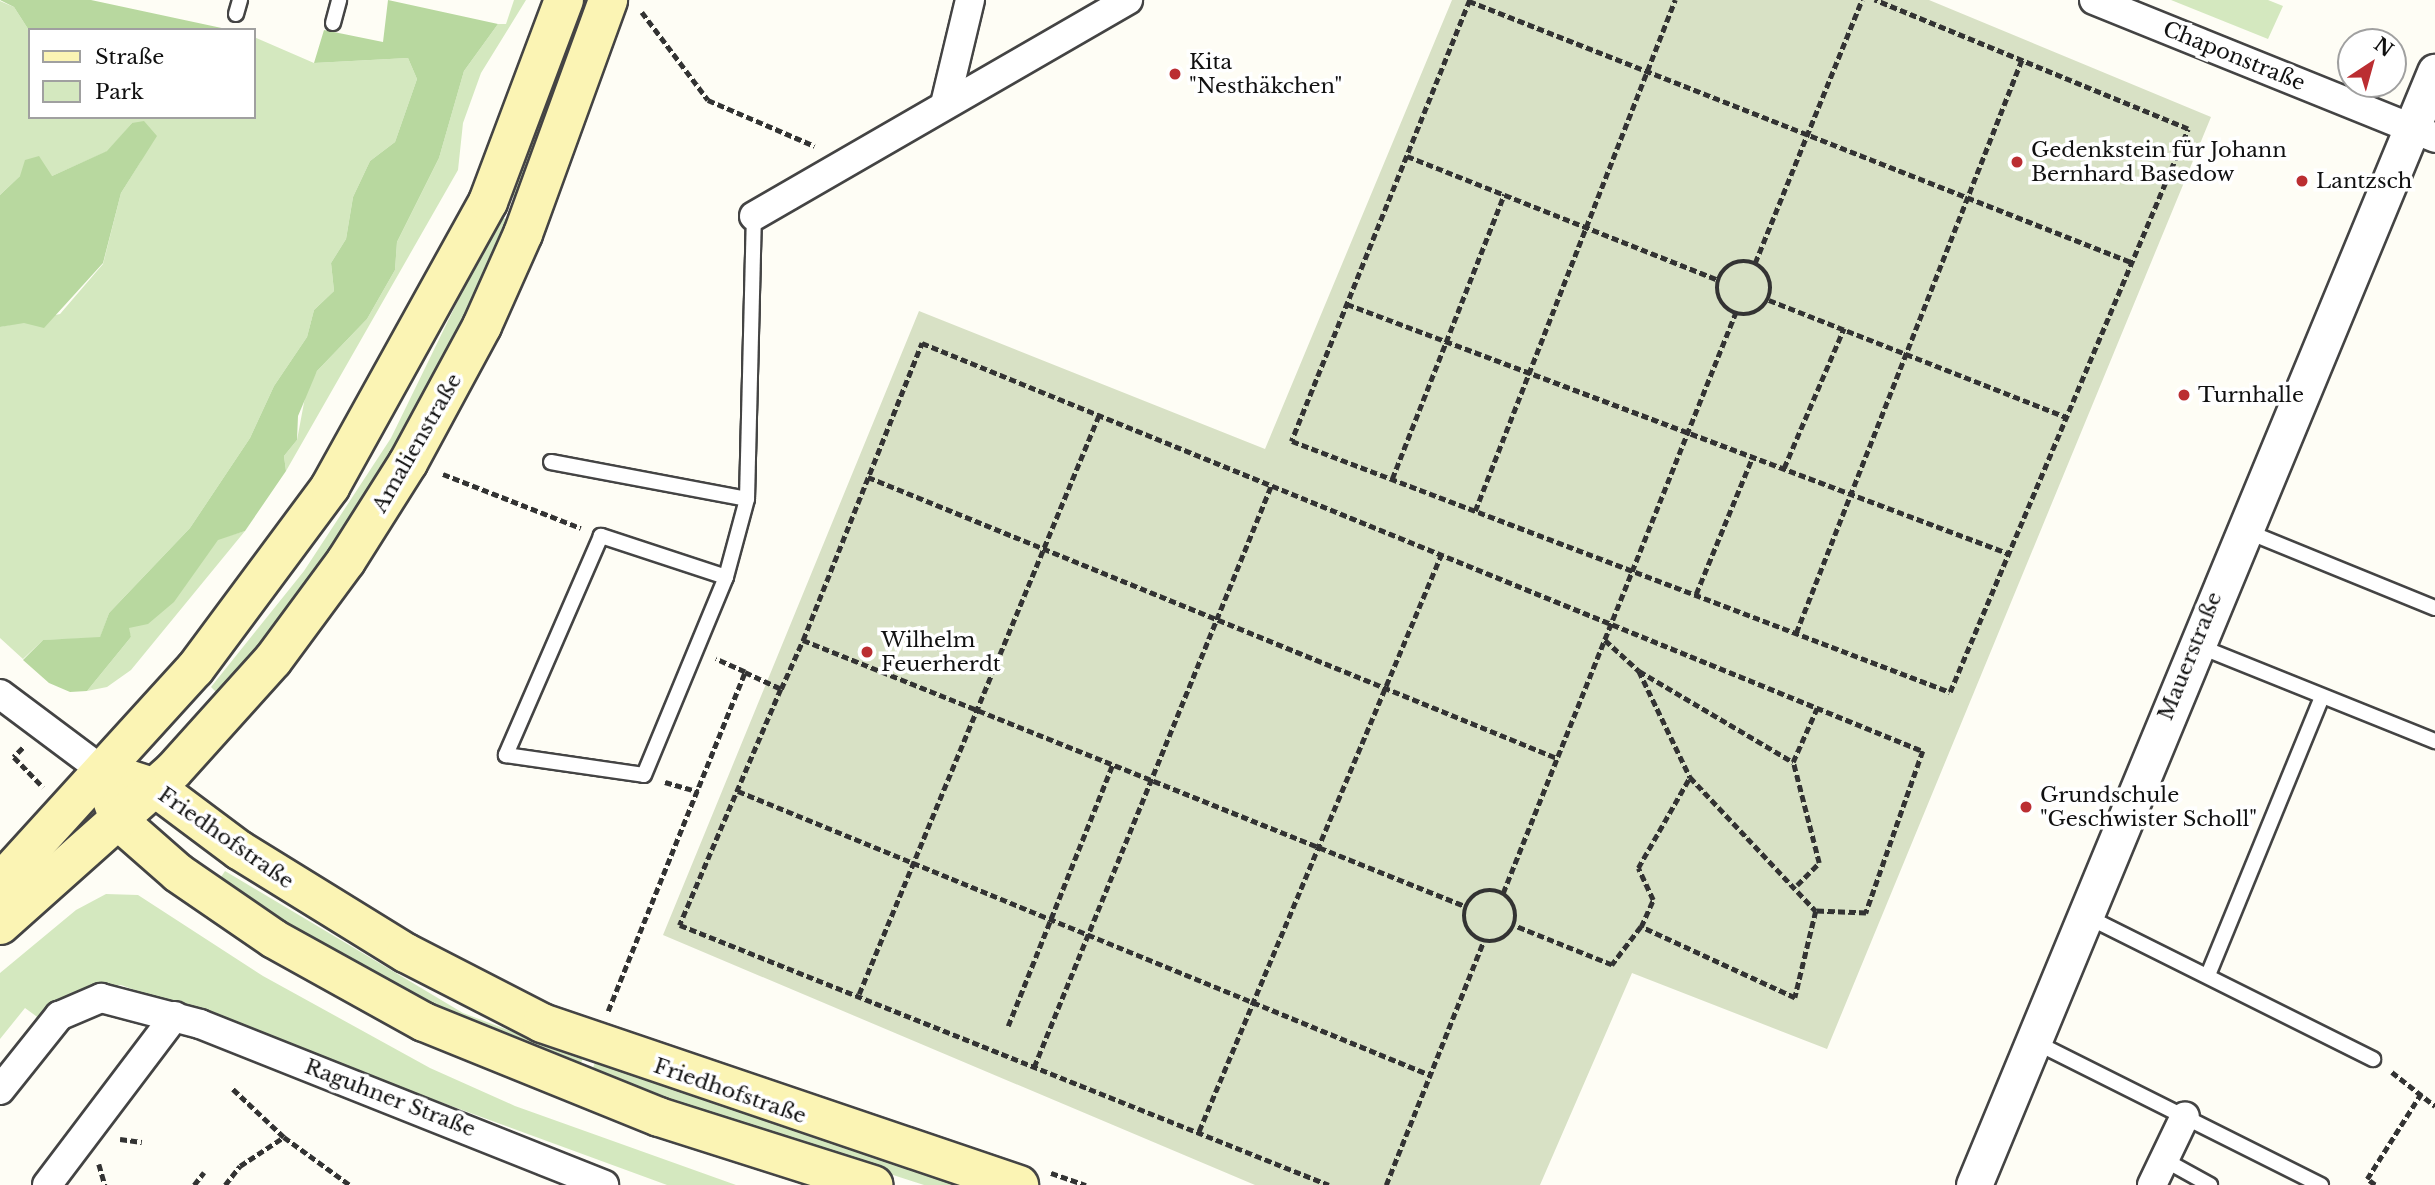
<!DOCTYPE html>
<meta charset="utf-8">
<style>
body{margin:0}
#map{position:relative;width:2435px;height:1185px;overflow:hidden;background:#fefdf5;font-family:"Libre Baskerville",serif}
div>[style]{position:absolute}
.green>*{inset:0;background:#d4e8bf}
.forest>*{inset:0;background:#b8d89f}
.cemetery>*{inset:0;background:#d8e1c5}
.path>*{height:4.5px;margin-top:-2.25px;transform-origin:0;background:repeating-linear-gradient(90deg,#333 0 7px,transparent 0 10.5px)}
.path>.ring{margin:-2.25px;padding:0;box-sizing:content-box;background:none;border:4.5px solid #333;border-radius:50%}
.roads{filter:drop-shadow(2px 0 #444) drop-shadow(-2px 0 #444) drop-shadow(0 2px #444) drop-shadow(0 -2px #444)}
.service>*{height:14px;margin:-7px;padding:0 7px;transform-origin:7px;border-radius:7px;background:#fff}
.minor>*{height:28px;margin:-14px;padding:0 14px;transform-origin:14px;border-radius:14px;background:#fff}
.tertiary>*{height:35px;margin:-17.5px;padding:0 17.5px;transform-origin:17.5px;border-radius:17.5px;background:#fff}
.secondary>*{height:38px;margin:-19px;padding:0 19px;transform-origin:19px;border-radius:19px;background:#fbf4b4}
.dots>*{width:19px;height:19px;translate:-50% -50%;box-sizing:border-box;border:4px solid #fff;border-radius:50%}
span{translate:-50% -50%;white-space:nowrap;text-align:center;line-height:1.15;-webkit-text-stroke:7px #fff;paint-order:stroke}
.street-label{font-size:21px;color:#111}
.poi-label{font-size:21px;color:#111}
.left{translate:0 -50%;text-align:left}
.legend{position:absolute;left:28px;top:28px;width:228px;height:91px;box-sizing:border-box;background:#fff;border:2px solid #a0a0a0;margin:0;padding:9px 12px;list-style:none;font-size:21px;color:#111}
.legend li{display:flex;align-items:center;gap:14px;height:35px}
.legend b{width:35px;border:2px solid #a0a0a0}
.north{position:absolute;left:2337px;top:28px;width:70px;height:70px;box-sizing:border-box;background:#fff;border:2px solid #a0a0a0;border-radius:50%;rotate:36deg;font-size:19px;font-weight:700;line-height:28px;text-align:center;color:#111}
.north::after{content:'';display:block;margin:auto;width:24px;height:32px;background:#bb2e32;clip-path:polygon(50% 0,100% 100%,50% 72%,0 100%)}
</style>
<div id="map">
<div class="green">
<i style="clip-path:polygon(514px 0,526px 0,481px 73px,463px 123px,458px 170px,286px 471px,284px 456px,297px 440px,306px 392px,317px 371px,367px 319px,395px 270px,397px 242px,439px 158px,464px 71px,498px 24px,506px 24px)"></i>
<i style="clip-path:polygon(2171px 0,2268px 0,2283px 6px,2268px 39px)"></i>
<i style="clip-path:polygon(0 1px,14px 7px,30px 32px,30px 117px,254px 117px,254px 37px,314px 63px,408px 58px,417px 79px,395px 142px,370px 161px,353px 197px,346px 239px,331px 263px,334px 291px,314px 310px,307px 337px,274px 386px,250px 438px,190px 528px,109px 613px,100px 638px,43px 640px,23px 659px,0 638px,0 327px,60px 314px,103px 264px,121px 193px,141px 161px,132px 123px,108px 151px,52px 176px,20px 176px,0 195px)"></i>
<i style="clip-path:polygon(567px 56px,519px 199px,508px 195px,560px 61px)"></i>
<i style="clip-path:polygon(499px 216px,511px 221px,400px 442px,313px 577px,219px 695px,211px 687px,304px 571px,391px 438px)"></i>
<i style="clip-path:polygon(245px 531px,131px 670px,107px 687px,87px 691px,131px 637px,128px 628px,218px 539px)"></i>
<i style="clip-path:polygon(225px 871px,463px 1013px,583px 1058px,579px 1068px,458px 1020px,297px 933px,219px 880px)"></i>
<i style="clip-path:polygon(106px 894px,138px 895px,263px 976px,430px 1068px,515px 1106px,736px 1185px,667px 1185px,121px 985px,71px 993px,40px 1019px,25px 1008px,0 1039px,0 973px,76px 910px)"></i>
<i style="clip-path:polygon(595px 1062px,720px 1105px,965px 1185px,924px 1185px,716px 1118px,591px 1074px)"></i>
</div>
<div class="forest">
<i style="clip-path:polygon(0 0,91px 0,231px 30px,30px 32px,14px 7px)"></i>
<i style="clip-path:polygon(388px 0,498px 24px,464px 71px,439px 158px,397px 242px,395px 270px,367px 319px,317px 371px,298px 416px,297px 440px,284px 456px,286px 471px,245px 531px,218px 540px,174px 602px,148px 624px,129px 628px,131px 637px,87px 691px,70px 692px,49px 683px,23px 660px,43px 640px,100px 637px,109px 613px,190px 528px,250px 438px,274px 386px,307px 337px,314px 310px,334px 291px,331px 263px,346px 239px,353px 197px,370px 161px,395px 142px,417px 79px,408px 58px,314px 63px,324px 30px,383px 42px)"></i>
<i style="clip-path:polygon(144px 121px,157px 136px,121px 193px,103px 263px,44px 328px,24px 323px,0 327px,0 195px,20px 176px,25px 160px,39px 156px,52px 176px,107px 151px,132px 123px)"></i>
</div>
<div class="cemetery">
<i style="clip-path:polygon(1452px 0,1929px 0,2211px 117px,1827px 1049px,1632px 973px,1540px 1185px,1255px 1185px,663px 935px,919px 311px,1265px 449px)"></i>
</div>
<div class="path">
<i style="left:1470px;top:0;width:476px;rotate:112deg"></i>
<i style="left:1292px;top:441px;width:704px;rotate:20.88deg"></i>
<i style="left:1950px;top:692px;width:611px;rotate:-67.08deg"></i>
<i style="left:2188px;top:129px;width:339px;rotate:-157.6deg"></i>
<i style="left:1469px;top:1px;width:712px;rotate:21.52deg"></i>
<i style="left:642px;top:12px;width:110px;rotate:53.1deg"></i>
<i style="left:708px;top:100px;width:116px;rotate:23.3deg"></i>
<i style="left:1407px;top:156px;width:335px;rotate:21.7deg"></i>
<i class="ring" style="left:1717px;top:261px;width:49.5px;height:49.5px"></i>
<i style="left:1755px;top:263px;width:284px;rotate:-67.9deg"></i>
<i style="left:1769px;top:300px;width:319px;rotate:21.5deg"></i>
<i style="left:1347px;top:304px;width:709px;rotate:20.66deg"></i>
<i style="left:1784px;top:468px;width:152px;rotate:-66.8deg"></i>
<i style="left:443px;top:474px;width:148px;rotate:21.4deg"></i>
<i style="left:868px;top:477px;width:744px;rotate:22.19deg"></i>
<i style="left:1392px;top:479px;width:306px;rotate:-68.5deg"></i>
<i style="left:1475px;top:511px;width:549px;rotate:-68.63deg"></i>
<i style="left:1696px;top:594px;width:149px;rotate:-67.6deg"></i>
<i style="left:1796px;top:633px;width:617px;rotate:-68.51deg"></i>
<i style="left:803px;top:640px;width:320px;rotate:-68.2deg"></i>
<i style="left:922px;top:343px;width:1081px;rotate:22.18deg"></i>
<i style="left:1923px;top:751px;width:172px;rotate:109.4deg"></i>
<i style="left:1866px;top:913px;width:50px;rotate:-177.7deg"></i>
<i style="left:1816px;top:911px;width:89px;rotate:103.6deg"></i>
<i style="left:1795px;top:998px;width:170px;rotate:-155.2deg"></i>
<i style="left:1641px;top:927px;width:48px;rotate:127.3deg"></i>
<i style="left:1612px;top:965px;width:105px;rotate:-158.1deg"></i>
<i style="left:1605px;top:640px;width:46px;rotate:42.4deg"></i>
<i style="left:1639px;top:671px;width:118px;rotate:64.3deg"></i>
<i style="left:1639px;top:671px;width:179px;rotate:30.6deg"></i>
<i style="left:745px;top:672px;width:40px;rotate:25deg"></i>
<i style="left:781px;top:689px;width:54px;rotate:-65.8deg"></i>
<i style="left:803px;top:640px;width:713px;rotate:21.89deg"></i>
<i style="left:781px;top:689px;width:257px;rotate:113.2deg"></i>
<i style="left:680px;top:925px;width:699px;rotate:21.83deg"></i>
<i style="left:23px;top:748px;width:13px;rotate:135deg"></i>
<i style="left:14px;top:757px;width:42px;rotate:46deg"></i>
<i style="left:665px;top:782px;width:35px;rotate:16deg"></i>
<i style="left:738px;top:791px;width:748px;rotate:22.31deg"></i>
<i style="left:1797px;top:885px;width:31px;rotate:-45deg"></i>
<i style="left:1819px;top:863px;width:104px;rotate:-104.4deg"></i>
<i style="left:1793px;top:762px;width:59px;rotate:-66deg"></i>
<i class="ring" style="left:1464px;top:890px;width:47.5px;height:47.5px"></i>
<i style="left:1503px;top:893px;width:624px;rotate:-68.16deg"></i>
<i style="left:1641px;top:927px;width:30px;rotate:-66deg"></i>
<i style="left:1653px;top:900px;width:35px;rotate:-115deg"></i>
<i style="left:1638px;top:868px;width:105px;rotate:-60.3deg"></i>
<i style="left:1690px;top:777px;width:184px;rotate:46.8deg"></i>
<i style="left:859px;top:994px;width:627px;rotate:-67.49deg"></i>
<i style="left:608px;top:1011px;width:366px;rotate:-68deg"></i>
<i style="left:745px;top:672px;width:32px;rotate:-156deg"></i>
<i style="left:1008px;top:1026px;width:282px;rotate:-68.2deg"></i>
<i style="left:1034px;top:1067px;width:627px;rotate:-67.81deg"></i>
<i style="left:2392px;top:1072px;width:55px;rotate:38.3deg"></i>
<i style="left:233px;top:1089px;width:70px;rotate:43.3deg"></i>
<i style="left:1199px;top:1131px;width:625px;rotate:-67.21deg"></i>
<i style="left:120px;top:1139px;width:22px;rotate:8deg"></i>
<i style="left:99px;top:1164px;width:22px;rotate:74deg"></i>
<i style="left:1051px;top:1173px;width:37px;rotate:19deg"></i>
<i style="left:194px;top:1185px;width:16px;rotate:-52deg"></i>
<i style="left:225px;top:1185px;width:24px;rotate:-52deg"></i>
<i style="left:240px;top:1166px;width:53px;rotate:-33.4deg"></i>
<i style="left:284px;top:1137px;width:82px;rotate:36deg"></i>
<i style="left:1386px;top:1185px;width:261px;rotate:-68.2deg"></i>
<i style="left:2375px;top:1185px;width:10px;rotate:-143deg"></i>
<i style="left:2367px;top:1179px;width:103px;rotate:-57.7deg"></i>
</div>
<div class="roads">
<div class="service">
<i style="left:236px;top:14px;width:15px;rotate:-74deg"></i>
<i style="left:333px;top:23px;width:24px;rotate:-75deg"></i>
<i style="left:551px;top:462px;width:199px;rotate:10.7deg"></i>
<i style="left:2246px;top:531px;width:204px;rotate:22.2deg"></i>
<i style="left:726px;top:577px;width:132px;rotate:-161.8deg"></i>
<i style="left:601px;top:536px;width:239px;rotate:113.5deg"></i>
<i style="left:506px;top:755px;width:139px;rotate:8.2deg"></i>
<i style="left:644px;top:775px;width:214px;rotate:-67.5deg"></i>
<i style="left:726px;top:577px;width:81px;rotate:-74.9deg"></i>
<i style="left:747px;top:499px;width:283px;rotate:-88.6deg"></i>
<i style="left:2196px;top:645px;width:258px;rotate:21.9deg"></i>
<i style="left:2086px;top:916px;width:321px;rotate:26.5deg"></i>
<i style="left:2208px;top:975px;width:300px;rotate:-67.7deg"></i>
<i style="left:2035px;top:1042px;width:320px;rotate:26.6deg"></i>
<i style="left:2163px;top:1159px;width:54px;rotate:29deg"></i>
</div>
<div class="minor">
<i style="left:2094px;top:0;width:368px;rotate:22deg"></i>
<i style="left:946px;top:100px;width:103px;rotate:-76.5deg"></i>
<i style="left:754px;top:216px;width:432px;rotate:-30deg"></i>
<i style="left:0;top:694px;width:129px;rotate:36.8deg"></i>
<i style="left:0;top:1090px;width:95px;rotate:-51.4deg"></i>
<i style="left:59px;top:1016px;width:46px;rotate:-23.2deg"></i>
<i style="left:101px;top:998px;width:102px;rotate:14.7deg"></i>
<i style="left:200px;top:1024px;width:435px;rotate:21.7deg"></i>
<i style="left:47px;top:1185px;width:212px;rotate:-52.9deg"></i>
<i style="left:2152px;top:1185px;width:76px;rotate:-64.4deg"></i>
</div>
<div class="tertiary">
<i style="left:1974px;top:1185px;width:1205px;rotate:-67.5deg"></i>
</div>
<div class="secondary">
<i style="left:131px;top:780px;width:26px;rotate:18deg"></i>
<i style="left:156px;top:788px;width:104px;rotate:36.8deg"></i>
<i style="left:239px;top:850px;width:196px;rotate:31.7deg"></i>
<i style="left:406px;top:953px;width:153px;rotate:27.2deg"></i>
<i style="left:542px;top:1023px;width:504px;rotate:18.76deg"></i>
<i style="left:112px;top:800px;width:23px;rotate:70deg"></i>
<i style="left:120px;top:822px;width:77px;rotate:41.3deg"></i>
<i style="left:178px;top:873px;width:116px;rotate:34.5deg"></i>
<i style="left:274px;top:939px;width:171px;rotate:29deg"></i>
<i style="left:424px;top:1022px;width:253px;rotate:22deg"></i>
<i style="left:659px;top:1117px;width:225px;rotate:17.6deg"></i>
<i style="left:0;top:883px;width:290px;rotate:-47.7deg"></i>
<i style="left:195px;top:669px;width:227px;rotate:-53.4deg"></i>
<i style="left:330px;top:487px;width:326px;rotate:-61deg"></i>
<i style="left:488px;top:202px;width:216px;rotate:-69.4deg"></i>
<i style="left:0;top:925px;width:232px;rotate:-41.7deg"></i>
<i style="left:173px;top:771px;width:149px;rotate:-48deg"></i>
<i style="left:273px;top:660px;width:123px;rotate:-53.6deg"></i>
<i style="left:346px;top:561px;width:116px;rotate:-57.7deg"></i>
<i style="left:408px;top:463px;width:156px;rotate:-61.6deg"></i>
<i style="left:482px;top:326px;width:101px;rotate:-66deg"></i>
<i style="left:523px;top:234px;width:249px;rotate:-70deg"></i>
</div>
</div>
<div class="dots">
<i style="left:1175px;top:74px;background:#bb2e32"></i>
<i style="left:2017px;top:162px;background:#bb2e32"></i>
<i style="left:2302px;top:181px;background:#bb2e32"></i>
<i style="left:2184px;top:395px;background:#bb2e32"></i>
<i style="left:867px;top:652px;background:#bb2e32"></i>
<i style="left:2026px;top:807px;background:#bb2e32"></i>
</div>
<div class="street-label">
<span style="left:2234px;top:56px;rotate:22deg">Chaponstraße</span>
<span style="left:417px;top:443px;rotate:-60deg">Amalienstraße</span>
<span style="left:2190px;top:656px;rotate:-68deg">Mauerstraße</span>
<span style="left:226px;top:838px;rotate:35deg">Friedhofstraße</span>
<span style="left:730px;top:1091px;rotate:19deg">Friedhofstraße</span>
<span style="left:390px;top:1098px;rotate:21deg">Raguhner Straße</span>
</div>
<div class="poi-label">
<span class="left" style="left:1189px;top:74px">Kita<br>"Nesthäkchen"</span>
<span class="left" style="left:2031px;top:162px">Gedenkstein für Johann<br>Bernhard Basedow</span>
<span class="left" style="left:2316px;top:181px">Lantzsch</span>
<span class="left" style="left:2198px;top:395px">Turnhalle</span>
<span class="left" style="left:881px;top:652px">Wilhelm<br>Feuerherdt</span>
<span class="left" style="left:2040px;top:807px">Grundschule<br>"Geschwister Scholl"</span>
</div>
<ul class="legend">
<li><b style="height:9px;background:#fbf4b4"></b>Straße</li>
<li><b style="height:19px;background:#d4e8bf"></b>Park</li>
</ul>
<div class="north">N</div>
</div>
